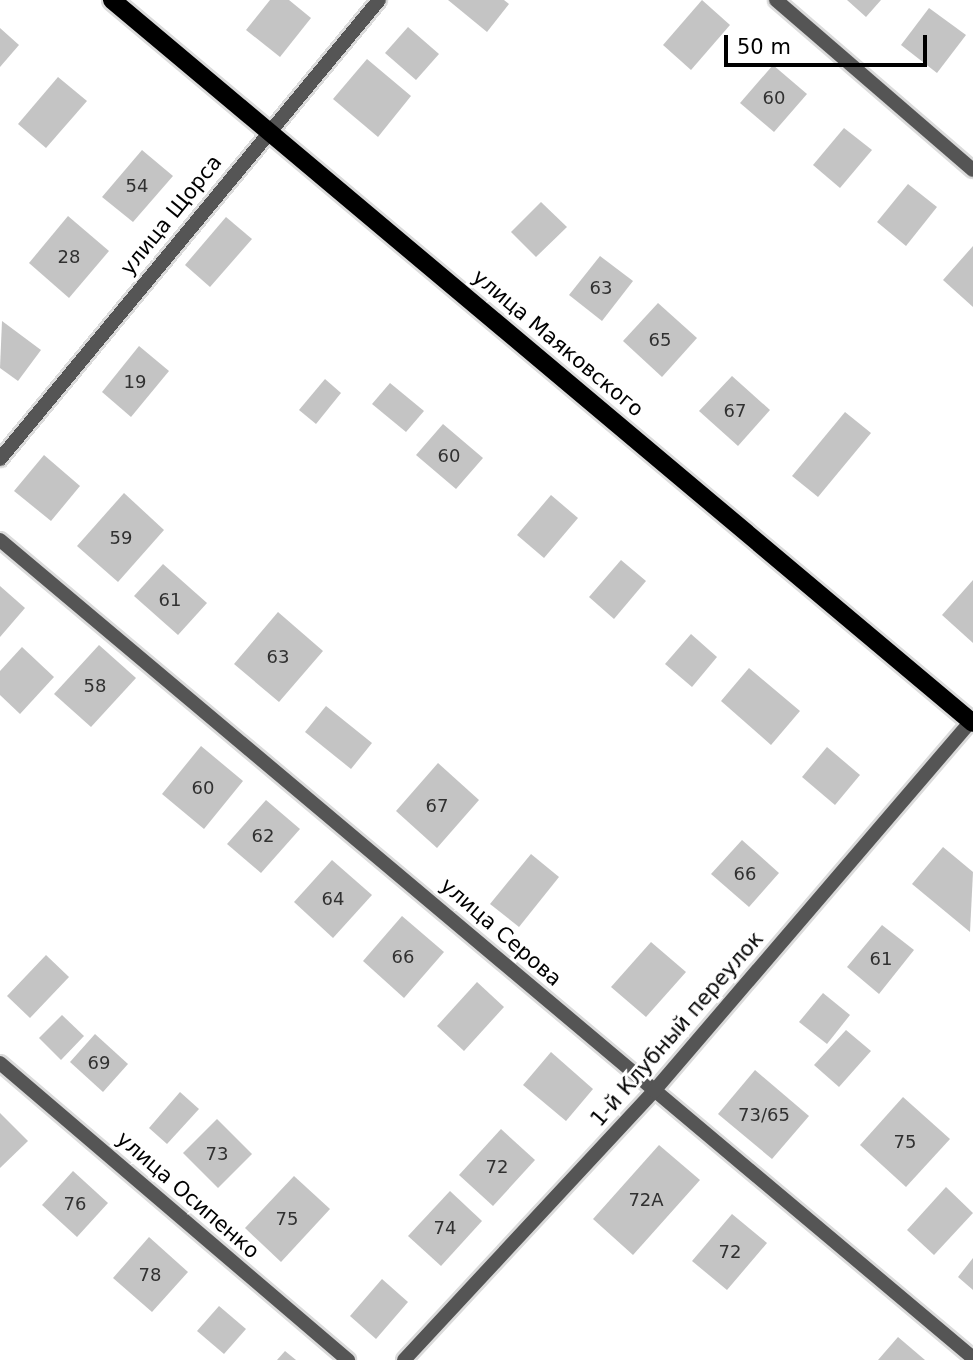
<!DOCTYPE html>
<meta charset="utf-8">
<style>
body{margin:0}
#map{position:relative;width:973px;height:1360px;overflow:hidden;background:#fff;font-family:"DejaVu Sans",sans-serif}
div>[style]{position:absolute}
.building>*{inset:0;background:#c4c4c4}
.roads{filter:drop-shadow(2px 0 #dbdbdb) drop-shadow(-2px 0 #dbdbdb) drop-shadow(0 2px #dbdbdb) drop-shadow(0 -2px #dbdbdb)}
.street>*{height:14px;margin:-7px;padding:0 7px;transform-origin:7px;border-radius:7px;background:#555}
.primary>*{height:18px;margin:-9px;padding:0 9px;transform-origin:9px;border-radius:9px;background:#000}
span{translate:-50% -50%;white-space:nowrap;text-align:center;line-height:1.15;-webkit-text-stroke:6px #fff;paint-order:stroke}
.number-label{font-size:18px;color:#313131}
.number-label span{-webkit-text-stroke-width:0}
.street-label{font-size:21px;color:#000}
.scale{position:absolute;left:724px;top:35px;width:203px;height:32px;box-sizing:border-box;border:4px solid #000;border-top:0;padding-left:9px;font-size:21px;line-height:24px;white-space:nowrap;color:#000;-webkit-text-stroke:5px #fff;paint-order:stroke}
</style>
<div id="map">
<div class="building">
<i style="clip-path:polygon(270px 0,289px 0,311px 18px,280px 57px,246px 30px)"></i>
<i style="clip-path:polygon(448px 0,504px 0,509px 4px,487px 32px)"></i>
<i style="clip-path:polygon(702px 0,730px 25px,691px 70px,663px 45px)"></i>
<i style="clip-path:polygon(847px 0,881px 0,866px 17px)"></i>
<i style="clip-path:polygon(929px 8px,966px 35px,937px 73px,901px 45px)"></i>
<i style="clip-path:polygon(408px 27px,439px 54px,416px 80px,385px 53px)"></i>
<i style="clip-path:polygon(0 28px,19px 45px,0 67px)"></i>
<i style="clip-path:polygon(367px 59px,411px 96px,378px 137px,333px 99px)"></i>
<i style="clip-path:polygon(773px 65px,807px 94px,774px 132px,740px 103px)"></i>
<i style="clip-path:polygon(58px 77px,87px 101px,46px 148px,18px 124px)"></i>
<i style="clip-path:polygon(844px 128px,872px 150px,840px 188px,813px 165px)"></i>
<i style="clip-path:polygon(142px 150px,173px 176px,133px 222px,102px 197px)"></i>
<i style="clip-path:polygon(908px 184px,937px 207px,906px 246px,877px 222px)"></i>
<i style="clip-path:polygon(541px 202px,567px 227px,536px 257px,511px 232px)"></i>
<i style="clip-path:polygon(68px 216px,109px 251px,69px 298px,29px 263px)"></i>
<i style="clip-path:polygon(226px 217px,252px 239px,210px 287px,185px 265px)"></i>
<i style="clip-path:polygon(973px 246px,973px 307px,943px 280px)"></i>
<i style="clip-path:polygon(600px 256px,633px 281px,602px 321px,569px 295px)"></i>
<i style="clip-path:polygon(658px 303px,697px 338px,662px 377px,623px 341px)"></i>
<i style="clip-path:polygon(2px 321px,41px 350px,18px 381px,0 368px)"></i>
<i style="clip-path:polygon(139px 346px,169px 371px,131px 417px,102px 392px)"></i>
<i style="clip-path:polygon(732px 376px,770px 410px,738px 446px,699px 411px)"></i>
<i style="clip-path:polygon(325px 379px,341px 393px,316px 424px,299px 410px)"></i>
<i style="clip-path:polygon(390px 383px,424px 411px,406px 432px,372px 404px)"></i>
<i style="clip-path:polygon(845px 412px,871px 433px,818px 497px,792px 476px)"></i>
<i style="clip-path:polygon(443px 424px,483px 458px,456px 489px,416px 455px)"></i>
<i style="clip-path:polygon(44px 455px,80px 486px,51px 521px,14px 491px)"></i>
<i style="clip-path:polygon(124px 493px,164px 530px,118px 582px,77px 546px)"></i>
<i style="clip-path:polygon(551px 495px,578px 518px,544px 558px,517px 535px)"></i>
<i style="clip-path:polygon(621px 560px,646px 581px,614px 619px,589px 597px)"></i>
<i style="clip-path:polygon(163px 564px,207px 603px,178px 635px,134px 596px)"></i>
<i style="clip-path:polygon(973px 580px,973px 643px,942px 615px)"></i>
<i style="clip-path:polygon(0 586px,25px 608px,0 637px)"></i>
<i style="clip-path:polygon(278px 612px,323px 651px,279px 702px,234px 664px)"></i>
<i style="clip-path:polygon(691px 634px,717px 657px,692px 687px,665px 664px)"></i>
<i style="clip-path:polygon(99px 645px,136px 678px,91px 727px,54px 694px)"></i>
<i style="clip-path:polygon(22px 647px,54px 677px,20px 714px,0 695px,0 671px)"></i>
<i style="clip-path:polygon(749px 668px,800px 711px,771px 745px,721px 701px)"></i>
<i style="clip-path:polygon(326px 706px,372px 743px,351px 769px,305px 732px)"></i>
<i style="clip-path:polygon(201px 746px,243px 781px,204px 829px,162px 794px)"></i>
<i style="clip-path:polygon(827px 747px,860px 775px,835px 805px,802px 777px)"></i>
<i style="clip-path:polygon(438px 763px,479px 800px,437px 848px,396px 811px)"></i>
<i style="clip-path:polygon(266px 800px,300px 829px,261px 873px,227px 844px)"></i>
<i style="clip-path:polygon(742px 840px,779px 873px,749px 907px,711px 874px)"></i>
<i style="clip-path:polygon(943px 847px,973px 872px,970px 932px,912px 884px)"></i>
<i style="clip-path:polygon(531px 854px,559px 877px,519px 927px,490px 904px)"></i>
<i style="clip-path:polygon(332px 860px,372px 895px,333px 938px,294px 902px)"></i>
<i style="clip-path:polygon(402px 916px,444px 952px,404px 998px,363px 961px)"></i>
<i style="clip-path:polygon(882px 925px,914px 950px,879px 994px,847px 967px)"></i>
<i style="clip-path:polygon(651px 942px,686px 972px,646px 1017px,611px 987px)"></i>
<i style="clip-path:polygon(46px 955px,69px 977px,30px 1018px,7px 996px)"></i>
<i style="clip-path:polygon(477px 982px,504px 1007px,464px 1051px,437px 1026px)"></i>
<i style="clip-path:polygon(823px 993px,850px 1015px,827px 1044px,799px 1022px)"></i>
<i style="clip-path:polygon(62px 1015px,84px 1036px,61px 1060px,39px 1038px)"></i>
<i style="clip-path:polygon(846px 1030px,871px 1051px,839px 1087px,814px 1065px)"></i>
<i style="clip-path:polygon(95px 1034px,128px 1064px,103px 1092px,70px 1062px)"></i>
<i style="clip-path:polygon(551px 1052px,593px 1089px,566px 1121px,523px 1085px)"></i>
<i style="clip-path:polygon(755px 1070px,809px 1116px,772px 1159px,718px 1114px)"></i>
<i style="clip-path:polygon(180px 1092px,199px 1109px,167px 1144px,149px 1128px)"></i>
<i style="clip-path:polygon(903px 1097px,950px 1139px,906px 1187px,860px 1145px)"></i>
<i style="clip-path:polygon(0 1113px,28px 1141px,0 1168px)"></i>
<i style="clip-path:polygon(217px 1119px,252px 1154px,218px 1188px,183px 1153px)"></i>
<i style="clip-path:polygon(501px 1129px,535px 1160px,493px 1206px,459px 1175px)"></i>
<i style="clip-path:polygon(659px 1145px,700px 1180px,633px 1255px,593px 1219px)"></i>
<i style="clip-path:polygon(73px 1171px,108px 1203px,77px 1237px,42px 1205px)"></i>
<i style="clip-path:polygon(294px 1176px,330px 1209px,281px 1262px,245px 1228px)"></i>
<i style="clip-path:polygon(946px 1187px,973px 1213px,934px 1255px,907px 1230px)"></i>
<i style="clip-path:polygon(450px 1191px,482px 1221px,441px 1266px,408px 1236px)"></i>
<i style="clip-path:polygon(732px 1214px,767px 1243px,727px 1290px,692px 1261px)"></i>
<i style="clip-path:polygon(149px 1237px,188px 1272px,152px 1312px,113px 1278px)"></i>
<i style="clip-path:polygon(973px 1258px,973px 1290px,958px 1277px)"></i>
<i style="clip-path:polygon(382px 1279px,408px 1302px,376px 1339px,350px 1316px)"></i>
<i style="clip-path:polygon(219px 1306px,246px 1329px,224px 1354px,197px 1331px)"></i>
<i style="clip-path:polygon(898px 1337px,925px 1360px,878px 1360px)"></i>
<i style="clip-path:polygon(285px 1351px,296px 1360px,277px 1360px)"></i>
</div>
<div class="roads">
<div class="street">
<i style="left:776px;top:0;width:260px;rotate:40.8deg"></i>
<i style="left:0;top:459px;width:595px;rotate:-50.45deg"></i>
<i style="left:0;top:540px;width:1271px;rotate:40.05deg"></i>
<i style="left:0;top:1063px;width:458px;rotate:40.5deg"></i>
<i style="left:404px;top:1360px;width:367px;rotate:-47.1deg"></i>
<i style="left:654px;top:1091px;width:490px;rotate:-49.4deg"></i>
</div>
<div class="primary">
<i style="left:112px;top:0;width:1124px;rotate:40.02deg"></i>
</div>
</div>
<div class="number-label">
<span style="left:774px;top:98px">60</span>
<span style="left:137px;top:186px">54</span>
<span style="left:69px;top:257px">28</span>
<span style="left:601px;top:288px">63</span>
<span style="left:660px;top:340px">65</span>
<span style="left:135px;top:382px">19</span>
<span style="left:735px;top:411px">67</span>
<span style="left:449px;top:456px">60</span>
<span style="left:121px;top:538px">59</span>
<span style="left:170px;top:600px">61</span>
<span style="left:278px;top:657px">63</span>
<span style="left:95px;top:686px">58</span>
<span style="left:203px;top:788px">60</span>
<span style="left:437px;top:806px">67</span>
<span style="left:263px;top:836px">62</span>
<span style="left:745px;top:874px">66</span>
<span style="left:333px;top:899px">64</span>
<span style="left:403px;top:957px">66</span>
<span style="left:881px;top:959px">61</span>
<span style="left:99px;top:1063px">69</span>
<span style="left:764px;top:1115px">73/65</span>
<span style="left:905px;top:1142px">75</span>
<span style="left:217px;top:1154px">73</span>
<span style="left:497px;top:1167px">72</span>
<span style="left:646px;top:1200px">72А</span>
<span style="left:75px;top:1204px">76</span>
<span style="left:287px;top:1219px">75</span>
<span style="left:445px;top:1228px">74</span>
<span style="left:730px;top:1252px">72</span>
<span style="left:150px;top:1275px">78</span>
</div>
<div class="street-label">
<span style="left:171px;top:215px;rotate:-51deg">улица Щорса</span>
<span style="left:558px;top:343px;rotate:40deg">улица Маяковского</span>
<span style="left:501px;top:932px;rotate:41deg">улица Серова</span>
<span style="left:677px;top:1029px;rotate:-49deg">1-й Клубный переулок</span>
<span style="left:188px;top:1195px;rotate:41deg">улица Осипенко</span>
</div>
<div class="scale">50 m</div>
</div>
